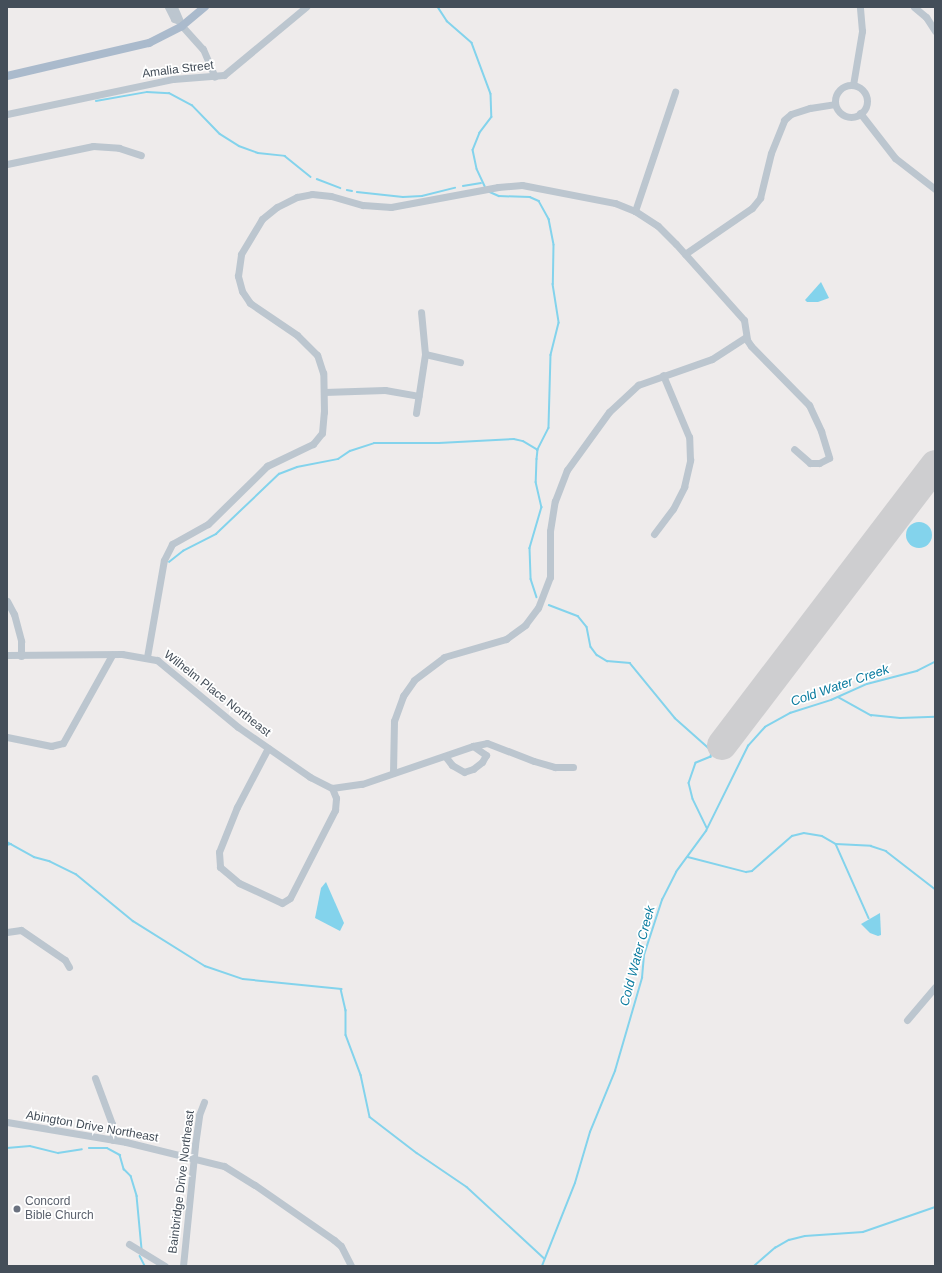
<!DOCTYPE html>
<style>
body{margin:0}
#map{position:relative;width:942px;height:1273px;overflow:hidden;background:#eeebeb;font-family:Arial,sans-serif}
div>[style]{position:absolute}
.water>*{inset:0;background:#83d3ec}
.round{border-radius:50%}
.stream>*{height:1.5px;margin:-0.75px;padding:0 0.75px;transform-origin:0.75px;border-radius:0.75px;background:#83d3ec}
.runway>*{height:30px;margin:-15px;padding:0 15px;transform-origin:15px;border-radius:15px;background:#ceced0}
.minor>*{height:7px;margin:-3.5px;padding:0 3.5px;transform-origin:3.5px;border-radius:3.5px;background:#bcc6cf}
.minor>.ring{margin:-3.5px;padding:0;box-sizing:content-box;background:none;border:7px solid #bcc6cf;border-radius:50%}
.major>*{height:8px;margin:-4px;padding:0 4px;transform-origin:4px;border-radius:4px;background:#aabacc}
.dots>*{width:11px;height:11px;translate:-50% -50%;box-sizing:border-box;border:2px solid #fff;border-radius:50%}
span{translate:-50% -50%;white-space:nowrap;text-align:center;line-height:1.15;-webkit-text-stroke:3.5px #fff;paint-order:stroke}
.street-label{font-size:12px;color:#444e59}
.worship-label{font-size:12px;color:#5b616d}
.left{translate:0 -50%;text-align:left}
.water-label{font-size:13px;color:#0a7b9f;font-style:italic}
.frame{position:absolute;inset:0;border:8px solid #444e59;pointer-events:none}
</style>
<div id="map">
<div class="water">
<i style="clip-path:polygon(821px 282px,829px 298px,818px 302px,807px 302px,805px 300px)"></i>
<i class="round" style="left:906px;top:522px;width:26px;height:26px"></i>
<i style="clip-path:polygon(326px 882px,344px 923px,340px 931px,315px 918px,321px 888px)"></i>
<i style="clip-path:polygon(880px 913px,881px 935px,878px 936px,870px 933px,861px 924px)"></i>
</div>
<div class="stream">
<i style="left:438px;top:7px;width:17px;rotate:57deg"></i>
<i style="left:447px;top:21px;width:33px;rotate:41deg"></i>
<i style="left:472px;top:43px;width:54px;rotate:69.6deg"></i>
<i style="left:491px;top:94px;width:23px;rotate:88deg"></i>
<i style="left:492px;top:117px;width:20px;rotate:127deg"></i>
<i style="left:480px;top:133px;width:18px;rotate:112deg"></i>
<i style="left:473px;top:150px;width:19px;rotate:78deg"></i>
<i style="left:477px;top:169px;width:19px;rotate:65deg"></i>
<i style="left:96px;top:101px;width:52px;rotate:-10deg"></i>
<i style="left:147px;top:92px;width:22px;rotate:3deg"></i>
<i style="left:169px;top:93px;width:26px;rotate:28deg"></i>
<i style="left:192px;top:105px;width:40px;rotate:46deg"></i>
<i style="left:220px;top:134px;width:22px;rotate:32deg"></i>
<i style="left:239px;top:146px;width:20px;rotate:20deg"></i>
<i style="left:258px;top:153px;width:27px;rotate:6deg"></i>
<i style="left:285px;top:156px;width:33px;rotate:39deg"></i>
<i style="left:317px;top:179px;width:25px;rotate:21deg"></i>
<i style="left:463px;top:186px;width:18px;rotate:-9deg"></i>
<i style="left:347px;top:190px;width:5px;rotate:11deg"></i>
<i style="left:357px;top:192px;width:46px;rotate:6.2deg"></i>
<i style="left:403px;top:197px;width:19px;rotate:-3deg"></i>
<i style="left:422px;top:196px;width:34px;rotate:-14deg"></i>
<i style="left:490px;top:192px;width:10px;rotate:24deg"></i>
<i style="left:499px;top:196px;width:31px;rotate:2deg"></i>
<i style="left:530px;top:197px;width:10px;rotate:24deg"></i>
<i style="left:539px;top:201px;width:21px;rotate:61deg"></i>
<i style="left:549px;top:219px;width:26px;rotate:79deg"></i>
<i style="left:554px;top:245px;width:39px;rotate:91deg"></i>
<i style="left:553px;top:284px;width:39px;rotate:81deg"></i>
<i style="left:559px;top:323px;width:33px;rotate:104deg"></i>
<i style="left:551px;top:355px;width:73px;rotate:91.6deg"></i>
<i style="left:549px;top:428px;width:25px;rotate:117deg"></i>
<i style="left:538px;top:450px;width:9px;rotate:96deg"></i>
<i style="left:537px;top:459px;width:23px;rotate:92deg"></i>
<i style="left:536px;top:482px;width:26px;rotate:77deg"></i>
<i style="left:542px;top:507px;width:43px;rotate:106.3deg"></i>
<i style="left:530px;top:548px;width:31px;rotate:88deg"></i>
<i style="left:531px;top:579px;width:19px;rotate:72deg"></i>
<i style="left:169px;top:562px;width:18px;rotate:-38deg"></i>
<i style="left:183px;top:551px;width:37px;rotate:-27deg"></i>
<i style="left:216px;top:534px;width:87px;rotate:-43.6deg"></i>
<i style="left:279px;top:474px;width:19px;rotate:-21deg"></i>
<i style="left:297px;top:467px;width:42px;rotate:-11deg"></i>
<i style="left:338px;top:459px;width:14px;rotate:-34deg"></i>
<i style="left:350px;top:451px;width:25px;rotate:-18deg"></i>
<i style="left:374px;top:443px;width:65px"></i>
<i style="left:439px;top:443px;width:75px;rotate:-3.1deg"></i>
<i style="left:514px;top:439px;width:9px;rotate:13deg"></i>
<i style="left:523px;top:441px;width:17px;rotate:31deg"></i>
<i style="left:549px;top:605px;width:31px;rotate:21deg"></i>
<i style="left:578px;top:616px;width:14px;rotate:51deg"></i>
<i style="left:587px;top:627px;width:20px;rotate:79deg"></i>
<i style="left:591px;top:647px;width:10px;rotate:53deg"></i>
<i style="left:597px;top:655px;width:12px;rotate:31deg"></i>
<i style="left:607px;top:661px;width:23px;rotate:5deg"></i>
<i style="left:630px;top:663px;width:71px;rotate:50.7deg"></i>
<i style="left:675px;top:718px;width:50px;rotate:41.7deg"></i>
<i style="left:712px;top:751px;width:6px;rotate:99deg"></i>
<i style="left:711px;top:757px;width:16px;rotate:158deg"></i>
<i style="left:696px;top:763px;width:21px;rotate:109deg"></i>
<i style="left:689px;top:783px;width:16px;rotate:76deg"></i>
<i style="left:693px;top:799px;width:32px;rotate:64deg"></i>
<i style="left:838px;top:697px;width:38px;rotate:29deg"></i>
<i style="left:871px;top:715px;width:29px;rotate:6deg"></i>
<i style="left:900px;top:718px;width:35px;rotate:-2deg"></i>
<i style="left:7px;top:842px;width:31px;rotate:29deg"></i>
<i style="left:34px;top:857px;width:16px;rotate:15deg"></i>
<i style="left:49px;top:861px;width:30px;rotate:26deg"></i>
<i style="left:76px;top:874px;width:74px;rotate:39.5deg"></i>
<i style="left:133px;top:921px;width:85px;rotate:32deg"></i>
<i style="left:205px;top:966px;width:40px;rotate:18.9deg"></i>
<i style="left:243px;top:979px;width:99px;rotate:5.8deg"></i>
<i style="left:341px;top:989px;width:22px;rotate:77deg"></i>
<i style="left:346px;top:1010px;width:25px;rotate:90deg"></i>
<i style="left:346px;top:1035px;width:43px;rotate:69.4deg"></i>
<i style="left:361px;top:1075px;width:43px;rotate:77.9deg"></i>
<i style="left:370px;top:1117px;width:59px;rotate:37.5deg"></i>
<i style="left:417px;top:1153px;width:60px;rotate:34.2deg"></i>
<i style="left:467px;top:1187px;width:105px;rotate:42.7deg"></i>
<i style="left:836px;top:844px;width:35px;rotate:3deg"></i>
<i style="left:871px;top:846px;width:16px;rotate:18deg"></i>
<i style="left:886px;top:851px;width:62px;rotate:37.8deg"></i>
<i style="left:7px;top:845px;width:4px;rotate:-14deg"></i>
<i style="left:688px;top:857px;width:60px;rotate:14.5deg"></i>
<i style="left:746px;top:872px;width:6px;rotate:-9deg"></i>
<i style="left:752px;top:871px;width:53px;rotate:-41.2deg"></i>
<i style="left:792px;top:836px;width:12px;rotate:-14deg"></i>
<i style="left:804px;top:833px;width:18px;rotate:9deg"></i>
<i style="left:822px;top:836px;width:16px;rotate:30deg"></i>
<i style="left:836px;top:844px;width:81px;rotate:66deg"></i>
<i style="left:7px;top:1148px;width:23px;rotate:-5deg"></i>
<i style="left:30px;top:1146px;width:29px;rotate:14deg"></i>
<i style="left:58px;top:1153px;width:24px;rotate:-9deg"></i>
<i style="left:89px;top:1148px;width:18px"></i>
<i style="left:107px;top:1148px;width:15px;rotate:28deg"></i>
<i style="left:120px;top:1155px;width:15px;rotate:74deg"></i>
<i style="left:124px;top:1169px;width:10px;rotate:45deg"></i>
<i style="left:131px;top:1176px;width:21px;rotate:73deg"></i>
<i style="left:137px;top:1196px;width:53px;rotate:84.6deg"></i>
<i style="left:140px;top:1256px;width:11px;rotate:63deg"></i>
<i style="left:542px;top:1266px;width:89px;rotate:-68.3deg"></i>
<i style="left:575px;top:1183px;width:53px;rotate:-73.6deg"></i>
<i style="left:590px;top:1132px;width:66px;rotate:-67.7deg"></i>
<i style="left:615px;top:1071px;width:97px;rotate:-73.8deg"></i>
<i style="left:642px;top:978px;width:23px;rotate:-85deg"></i>
<i style="left:644px;top:955px;width:58px;rotate:-71.9deg"></i>
<i style="left:662px;top:900px;width:31px;rotate:-63deg"></i>
<i style="left:676px;top:872px;width:51px;rotate:-53.8deg"></i>
<i style="left:706px;top:831px;width:95px;rotate:-63.7deg"></i>
<i style="left:748px;top:746px;width:25px;rotate:-48deg"></i>
<i style="left:765px;top:727px;width:29px;rotate:-29deg"></i>
<i style="left:790px;top:713px;width:43px;rotate:-17.6deg"></i>
<i style="left:831px;top:700px;width:39px;rotate:-24deg"></i>
<i style="left:867px;top:684px;width:52px;rotate:-14.6deg"></i>
<i style="left:917px;top:671px;width:20px;rotate:-27deg"></i>
<i style="left:754px;top:1266px;width:28px;rotate:-41deg"></i>
<i style="left:775px;top:1248px;width:16px;rotate:-30deg"></i>
<i style="left:789px;top:1240px;width:16px;rotate:-14deg"></i>
<i style="left:805px;top:1236px;width:58px;rotate:-3.9deg"></i>
<i style="left:863px;top:1232px;width:76px;rotate:-19.1deg"></i>
</div>
<div class="runway">
<i style="left:722px;top:745px;width:352px;rotate:-52.7deg"></i>
</div>
<div class="minor">
<i style="left:168px;top:7px;width:13px;rotate:63deg"></i>
<i style="left:174px;top:19px;width:5px;rotate:22deg"></i>
<i style="left:174px;top:7px;width:21px;rotate:67deg"></i>
<i style="left:182px;top:26px;width:31px;rotate:48deg"></i>
<i style="left:203px;top:49px;width:30px;rotate:67deg"></i>
<i style="left:914px;top:7px;width:16px;rotate:40deg"></i>
<i style="left:926px;top:17px;width:17px;rotate:57deg"></i>
<i style="left:853px;top:85px;width:55px;rotate:-80.5deg"></i>
<i style="left:862px;top:31px;width:24px;rotate:-95deg"></i>
<i class="ring" style="left:835px;top:85px;width:25px;height:25px"></i>
<i style="left:860px;top:113px;width:57px;rotate:52.1deg"></i>
<i style="left:895px;top:158px;width:51px;rotate:37.8deg"></i>
<i style="left:7px;top:114px;width:170px;rotate:-11.9deg"></i>
<i style="left:173px;top:79px;width:51px;rotate:-4.5deg"></i>
<i style="left:224px;top:75px;width:107px;rotate:-39.7deg"></i>
<i style="left:7px;top:164px;width:88px;rotate:-11.8deg"></i>
<i style="left:93px;top:146px;width:26px;rotate:4deg"></i>
<i style="left:119px;top:148px;width:23px;rotate:18deg"></i>
<i style="left:635px;top:211px;width:126px;rotate:-71.4deg"></i>
<i style="left:685px;top:254px;width:81px;rotate:-34.5deg"></i>
<i style="left:752px;top:208px;width:13px;rotate:-51deg"></i>
<i style="left:760px;top:198px;width:46px;rotate:-76.3deg"></i>
<i style="left:771px;top:153px;width:35px;rotate:-68deg"></i>
<i style="left:784px;top:120px;width:9px;rotate:-41deg"></i>
<i style="left:791px;top:114px;width:20px;rotate:-18deg"></i>
<i style="left:810px;top:108px;width:25px;rotate:-9deg"></i>
<i style="left:425px;top:354px;width:36px;rotate:13deg"></i>
<i style="left:324px;top:392px;width:61px;rotate:-1.9deg"></i>
<i style="left:385px;top:390px;width:34px;rotate:10deg"></i>
<i style="left:416px;top:413px;width:60px;rotate:-81.3deg"></i>
<i style="left:425px;top:354px;width:42px;rotate:-95.4deg"></i>
<i style="left:654px;top:534px;width:31px;rotate:-53deg"></i>
<i style="left:673px;top:509px;width:25px;rotate:-63deg"></i>
<i style="left:684px;top:487px;width:28px;rotate:-77deg"></i>
<i style="left:690px;top:460px;width:23px;rotate:-92deg"></i>
<i style="left:689px;top:437px;width:67px;rotate:-112.8deg"></i>
<i style="left:7px;top:601px;width:15px;rotate:62deg"></i>
<i style="left:14px;top:614px;width:28px;rotate:75deg"></i>
<i style="left:21px;top:641px;width:15px;rotate:90deg"></i>
<i style="left:7px;top:655px;width:115px;rotate:-0.5deg"></i>
<i style="left:122px;top:654px;width:36px;rotate:10deg"></i>
<i style="left:157px;top:660px;width:105px;rotate:39.6deg"></i>
<i style="left:238px;top:727px;width:88px;rotate:34.8deg"></i>
<i style="left:310px;top:777px;width:25px;rotate:27deg"></i>
<i style="left:332px;top:788px;width:30px;rotate:-8deg"></i>
<i style="left:362px;top:784px;width:117px;rotate:-18.9deg"></i>
<i style="left:473px;top:746px;width:16px;rotate:35deg"></i>
<i style="left:486px;top:755px;width:8px;rotate:120deg"></i>
<i style="left:482px;top:762px;width:11px;rotate:142deg"></i>
<i style="left:473px;top:769px;width:9px;rotate:162deg"></i>
<i style="left:464px;top:772px;width:14px;rotate:-150deg"></i>
<i style="left:452px;top:765px;width:11px;rotate:-128deg"></i>
<i style="left:147px;top:657px;width:98px;rotate:-80.1deg"></i>
<i style="left:164px;top:560px;width:18px;rotate:-63deg"></i>
<i style="left:172px;top:544px;width:41px;rotate:-29.1deg"></i>
<i style="left:208px;top:524px;width:83px;rotate:-44.5deg"></i>
<i style="left:267px;top:466px;width:51px;rotate:-25.6deg"></i>
<i style="left:313px;top:444px;width:14px;rotate:-51deg"></i>
<i style="left:322px;top:433px;width:21px;rotate:-85deg"></i>
<i style="left:324px;top:412px;width:39px;rotate:-91deg"></i>
<i style="left:323px;top:373px;width:19px;rotate:-108deg"></i>
<i style="left:317px;top:355px;width:28px;rotate:-135deg"></i>
<i style="left:297px;top:335px;width:57px;rotate:-145.8deg"></i>
<i style="left:250px;top:303px;width:14px;rotate:-124deg"></i>
<i style="left:242px;top:291px;width:16px;rotate:-105deg"></i>
<i style="left:238px;top:276px;width:22px;rotate:-82deg"></i>
<i style="left:241px;top:254px;width:41px;rotate:-59deg"></i>
<i style="left:262px;top:219px;width:19px;rotate:-39deg"></i>
<i style="left:277px;top:207px;width:22px;rotate:-27deg"></i>
<i style="left:297px;top:197px;width:15px;rotate:-11deg"></i>
<i style="left:312px;top:194px;width:19px;rotate:6deg"></i>
<i style="left:331px;top:196px;width:33px;rotate:16deg"></i>
<i style="left:363px;top:205px;width:28px;rotate:4deg"></i>
<i style="left:391px;top:207px;width:109px;rotate:-10.6deg"></i>
<i style="left:498px;top:187px;width:24px;rotate:-5deg"></i>
<i style="left:522px;top:185px;width:95px;rotate:11deg"></i>
<i style="left:615px;top:203px;width:22px;rotate:22deg"></i>
<i style="left:635px;top:211px;width:27px;rotate:33deg"></i>
<i style="left:658px;top:226px;width:25px;rotate:45deg"></i>
<i style="left:676px;top:244px;width:102px;rotate:48.2deg"></i>
<i style="left:744px;top:320px;width:20px;rotate:81deg"></i>
<i style="left:747px;top:340px;width:7px;rotate:56deg"></i>
<i style="left:751px;top:346px;width:83px;rotate:45.5deg"></i>
<i style="left:809px;top:405px;width:29px;rotate:65deg"></i>
<i style="left:821px;top:431px;width:28px;rotate:73deg"></i>
<i style="left:829px;top:458px;width:11px;rotate:153deg"></i>
<i style="left:819px;top:463px;width:9px;rotate:180deg"></i>
<i style="left:810px;top:463px;width:21px;rotate:-139deg"></i>
<i style="left:7px;top:737px;width:45px;rotate:11.6deg"></i>
<i style="left:51px;top:746px;width:12px;rotate:-14deg"></i>
<i style="left:63px;top:743px;width:101px;rotate:-60.9deg"></i>
<i style="left:473px;top:746px;width:14px;rotate:-12deg"></i>
<i style="left:487px;top:743px;width:50px;rotate:21deg"></i>
<i style="left:534px;top:761px;width:22px;rotate:16deg"></i>
<i style="left:555px;top:767px;width:18px"></i>
<i style="left:268px;top:748px;width:67px;rotate:117.7deg"></i>
<i style="left:237px;top:807px;width:48px;rotate:111.8deg"></i>
<i style="left:219px;top:852px;width:15px;rotate:86deg"></i>
<i style="left:220px;top:867px;width:25px;rotate:40deg"></i>
<i style="left:239px;top:883px;width:47px;rotate:24.9deg"></i>
<i style="left:282px;top:903px;width:9px;rotate:-32deg"></i>
<i style="left:290px;top:898px;width:99px;rotate:-62.9deg"></i>
<i style="left:335px;top:810px;width:12px;rotate:-85deg"></i>
<i style="left:336px;top:798px;width:11px;rotate:-112deg"></i>
<i style="left:393px;top:773px;width:52px;rotate:-88.9deg"></i>
<i style="left:394px;top:721px;width:27px;rotate:-70deg"></i>
<i style="left:403px;top:696px;width:19px;rotate:-55deg"></i>
<i style="left:414px;top:680px;width:38px;rotate:-37deg"></i>
<i style="left:444px;top:657px;width:65px;rotate:-16.2deg"></i>
<i style="left:506px;top:639px;width:24px;rotate:-36deg"></i>
<i style="left:525px;top:625px;width:21px;rotate:-53deg"></i>
<i style="left:538px;top:608px;width:33px;rotate:-69deg"></i>
<i style="left:550px;top:577px;width:46px;rotate:-90deg"></i>
<i style="left:550px;top:531px;width:30px;rotate:-81deg"></i>
<i style="left:555px;top:501px;width:33px;rotate:-69deg"></i>
<i style="left:567px;top:470px;width:72px;rotate:-54.1deg"></i>
<i style="left:609px;top:412px;width:40px;rotate:-43deg"></i>
<i style="left:638px;top:385px;width:78px;rotate:-19.4deg"></i>
<i style="left:712px;top:359px;width:40px;rotate:-32.9deg"></i>
<i style="left:7px;top:932px;width:14px;rotate:-8deg"></i>
<i style="left:21px;top:930px;width:53px;rotate:34.3deg"></i>
<i style="left:65px;top:960px;width:8px;rotate:60deg"></i>
<i style="left:907px;top:1020px;width:43px;rotate:-49.7deg"></i>
<i style="left:95px;top:1078px;width:49px;rotate:69.7deg"></i>
<i style="left:112px;top:1124px;width:16px;rotate:86deg"></i>
<i style="left:7px;top:1122px;width:121px;rotate:9.5deg"></i>
<i style="left:126px;top:1142px;width:101px;rotate:13.8deg"></i>
<i style="left:224px;top:1166px;width:36px;rotate:32deg"></i>
<i style="left:255px;top:1185px;width:96px;rotate:34.8deg"></i>
<i style="left:334px;top:1240px;width:9px;rotate:41deg"></i>
<i style="left:341px;top:1246px;width:22px;rotate:63deg"></i>
<i style="left:129px;top:1244px;width:42px;rotate:31.4deg"></i>
<i style="left:183px;top:1266px;width:122px;rotate:-84.3deg"></i>
<i style="left:195px;top:1145px;width:30px;rotate:-82deg"></i>
<i style="left:199px;top:1115px;width:14px;rotate:-69deg"></i>
</div>
<div class="major">
<i style="left:7px;top:76px;width:146px;rotate:-13.1deg"></i>
<i style="left:149px;top:43px;width:37px;rotate:-27deg"></i>
<i style="left:182px;top:26px;width:30px;rotate:-40deg"></i>
</div>
<div class="dots">
<i style="left:17px;top:1209px;background:#6b7280"></i>
</div>
<div class="street-label">
<span style="left:178px;top:70px;rotate:-7deg">Amalia Street</span>
<span style="left:217px;top:694px;rotate:38deg">Wilhelm Place Northeast</span>
<span style="left:92px;top:1127px;rotate:10deg">Abington Drive Northeast</span>
<span style="left:182px;top:1182px;rotate:-83deg">Bainbridge Drive Northeast</span>
</div>
<div class="worship-label">
<span class="left" style="left:25px;top:1209px">Concord<br>Bible Church</span>
</div>
<div class="water-label">
<span style="left:840px;top:686px;rotate:-19deg">Cold Water Creek</span>
<span style="left:638px;top:956px;rotate:-75deg">Cold Water Creek</span>
</div>
<div class="frame"></div>
</div>
